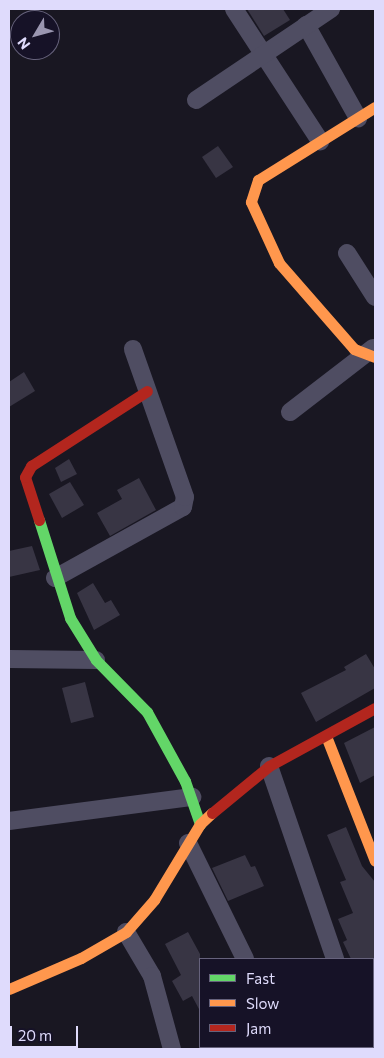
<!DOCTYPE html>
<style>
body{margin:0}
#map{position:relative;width:384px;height:1058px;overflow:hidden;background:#191722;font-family:Commissioner,sans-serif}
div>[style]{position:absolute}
.building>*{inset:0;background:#383544}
.street>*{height:18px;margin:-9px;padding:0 9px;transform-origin:9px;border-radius:9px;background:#4f4d62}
.fast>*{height:11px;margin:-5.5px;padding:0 5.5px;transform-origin:5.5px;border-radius:5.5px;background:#63d668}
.slow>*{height:11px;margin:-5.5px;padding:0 5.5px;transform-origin:5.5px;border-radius:5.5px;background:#ff974d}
.jam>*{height:11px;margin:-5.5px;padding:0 5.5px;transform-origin:5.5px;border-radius:5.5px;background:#b3261e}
span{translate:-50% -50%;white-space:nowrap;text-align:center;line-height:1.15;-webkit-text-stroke:4px #161227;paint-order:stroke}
.frame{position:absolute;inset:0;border:10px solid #dfdbfc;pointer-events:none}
.legend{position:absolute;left:199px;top:958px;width:175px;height:90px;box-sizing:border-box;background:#161227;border:1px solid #66627c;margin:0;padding:6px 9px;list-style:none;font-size:15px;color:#dfdbfc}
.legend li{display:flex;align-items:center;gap:10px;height:25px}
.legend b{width:25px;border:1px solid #66627c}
.north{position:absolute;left:10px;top:10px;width:50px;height:50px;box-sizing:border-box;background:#161227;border:1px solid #66627c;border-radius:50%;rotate:233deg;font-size:14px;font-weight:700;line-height:20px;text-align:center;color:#dfdbfc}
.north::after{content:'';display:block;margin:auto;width:18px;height:22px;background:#9a96b0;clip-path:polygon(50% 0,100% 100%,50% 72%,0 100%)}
.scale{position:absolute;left:10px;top:1026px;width:68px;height:22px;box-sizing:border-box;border:2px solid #dfdbfc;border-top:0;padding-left:6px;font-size:15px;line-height:18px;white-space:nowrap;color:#dfdbfc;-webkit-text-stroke:4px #161227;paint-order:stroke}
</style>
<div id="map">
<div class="building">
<i style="clip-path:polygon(247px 9px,283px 9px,290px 20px,264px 36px)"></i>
<i style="clip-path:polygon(218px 146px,233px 167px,216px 178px,202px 157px)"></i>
<i style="clip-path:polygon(24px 372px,35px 391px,9px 407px,9px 382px)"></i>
<i style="clip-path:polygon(69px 459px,77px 474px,61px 482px,55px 468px)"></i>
<i style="clip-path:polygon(139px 478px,156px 510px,110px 536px,97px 513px,122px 499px,117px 490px)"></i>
<i style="clip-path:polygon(70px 482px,84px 505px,62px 518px,49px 494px)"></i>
<i style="clip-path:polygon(32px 546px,40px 570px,9px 577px,9px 551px)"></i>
<i style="clip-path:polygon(93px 583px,105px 603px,111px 600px,120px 615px,94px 630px,77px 593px)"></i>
<i style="clip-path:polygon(366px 654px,375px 669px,375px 688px,316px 722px,301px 693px,346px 670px,344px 667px)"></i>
<i style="clip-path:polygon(85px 682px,94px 717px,71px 723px,62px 688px)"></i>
<i style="clip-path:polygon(375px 727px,375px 775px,360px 783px,344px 743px)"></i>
<i style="clip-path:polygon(346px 827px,362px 866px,375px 882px,375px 959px,351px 959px,343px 942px,347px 940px,338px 919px,353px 913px,340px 882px,346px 880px,327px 835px)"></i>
<i style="clip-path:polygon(245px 855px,251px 867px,255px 866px,264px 886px,228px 901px,212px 868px)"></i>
<i style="clip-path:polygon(188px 932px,200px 954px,200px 1011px,192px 996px,183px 1001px,172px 981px,181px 975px,165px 944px)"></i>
</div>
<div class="street">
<i style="left:234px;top:9px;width:158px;rotate:56.9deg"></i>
<i style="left:306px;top:25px;width:107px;rotate:60.8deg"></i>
<i style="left:196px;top:100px;width:163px;rotate:-34deg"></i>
<i style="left:347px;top:253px;width:52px;rotate:57.5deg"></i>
<i style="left:290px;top:412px;width:105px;rotate:-37.6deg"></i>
<i style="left:55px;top:578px;width:146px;rotate:-29deg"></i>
<i style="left:183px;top:507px;width:10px;rotate:-79deg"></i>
<i style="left:185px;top:497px;width:157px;rotate:-109.4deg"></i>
<i style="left:9px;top:659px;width:87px;rotate:0.7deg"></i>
<i style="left:269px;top:766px;width:204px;rotate:71.1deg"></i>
<i style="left:9px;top:821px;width:185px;rotate:-7.5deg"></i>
<i style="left:188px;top:843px;width:129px;rotate:63.8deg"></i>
<i style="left:126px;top:932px;width:51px;rotate:59.4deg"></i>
<i style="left:152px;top:976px;width:76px;rotate:74.7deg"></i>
<i style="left:373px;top:1029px;width:3px;rotate:-45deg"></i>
<i style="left:361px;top:1047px;width:2px;rotate:90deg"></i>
<i style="left:335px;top:1049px;width:4px;rotate:-27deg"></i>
</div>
<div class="fast">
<i style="left:39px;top:520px;width:103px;rotate:72.4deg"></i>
<i style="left:70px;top:618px;width:49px;rotate:58.2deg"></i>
<i style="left:96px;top:660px;width:73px;rotate:45.6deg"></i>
<i style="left:147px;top:712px;width:79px;rotate:61.2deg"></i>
<i style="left:185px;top:781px;width:46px;rotate:70.8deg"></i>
</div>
<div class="slow">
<i style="left:375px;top:107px;width:138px;rotate:148deg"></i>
<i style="left:258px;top:180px;width:23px;rotate:108deg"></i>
<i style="left:251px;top:202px;width:67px;rotate:65.3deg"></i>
<i style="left:279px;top:263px;width:114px;rotate:48.9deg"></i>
<i style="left:354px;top:349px;width:22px;rotate:21deg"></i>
<i style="left:326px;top:736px;width:134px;rotate:68.6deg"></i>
<i style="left:9px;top:989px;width:78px;rotate:-23.3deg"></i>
<i style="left:81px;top:958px;width:52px;rotate:-30deg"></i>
<i style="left:126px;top:932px;width:43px;rotate:-48.8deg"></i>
<i style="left:154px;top:900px;width:89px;rotate:-58.8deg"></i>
<i style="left:200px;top:824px;width:16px;rotate:-43deg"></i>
</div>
<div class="jam">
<i style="left:39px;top:520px;width:45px;rotate:-108deg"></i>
<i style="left:25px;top:477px;width:13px;rotate:-61deg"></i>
<i style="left:31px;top:466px;width:138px;rotate:-32.9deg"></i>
<i style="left:212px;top:813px;width:74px;rotate:-39.5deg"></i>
<i style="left:269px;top:766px;width:121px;rotate:-28.7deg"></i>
</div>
<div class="frame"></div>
<ul class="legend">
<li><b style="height:6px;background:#63d668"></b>Fast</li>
<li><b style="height:6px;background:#ff974d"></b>Slow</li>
<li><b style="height:6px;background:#b3261e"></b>Jam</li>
</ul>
<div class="north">N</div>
<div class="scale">20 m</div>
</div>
